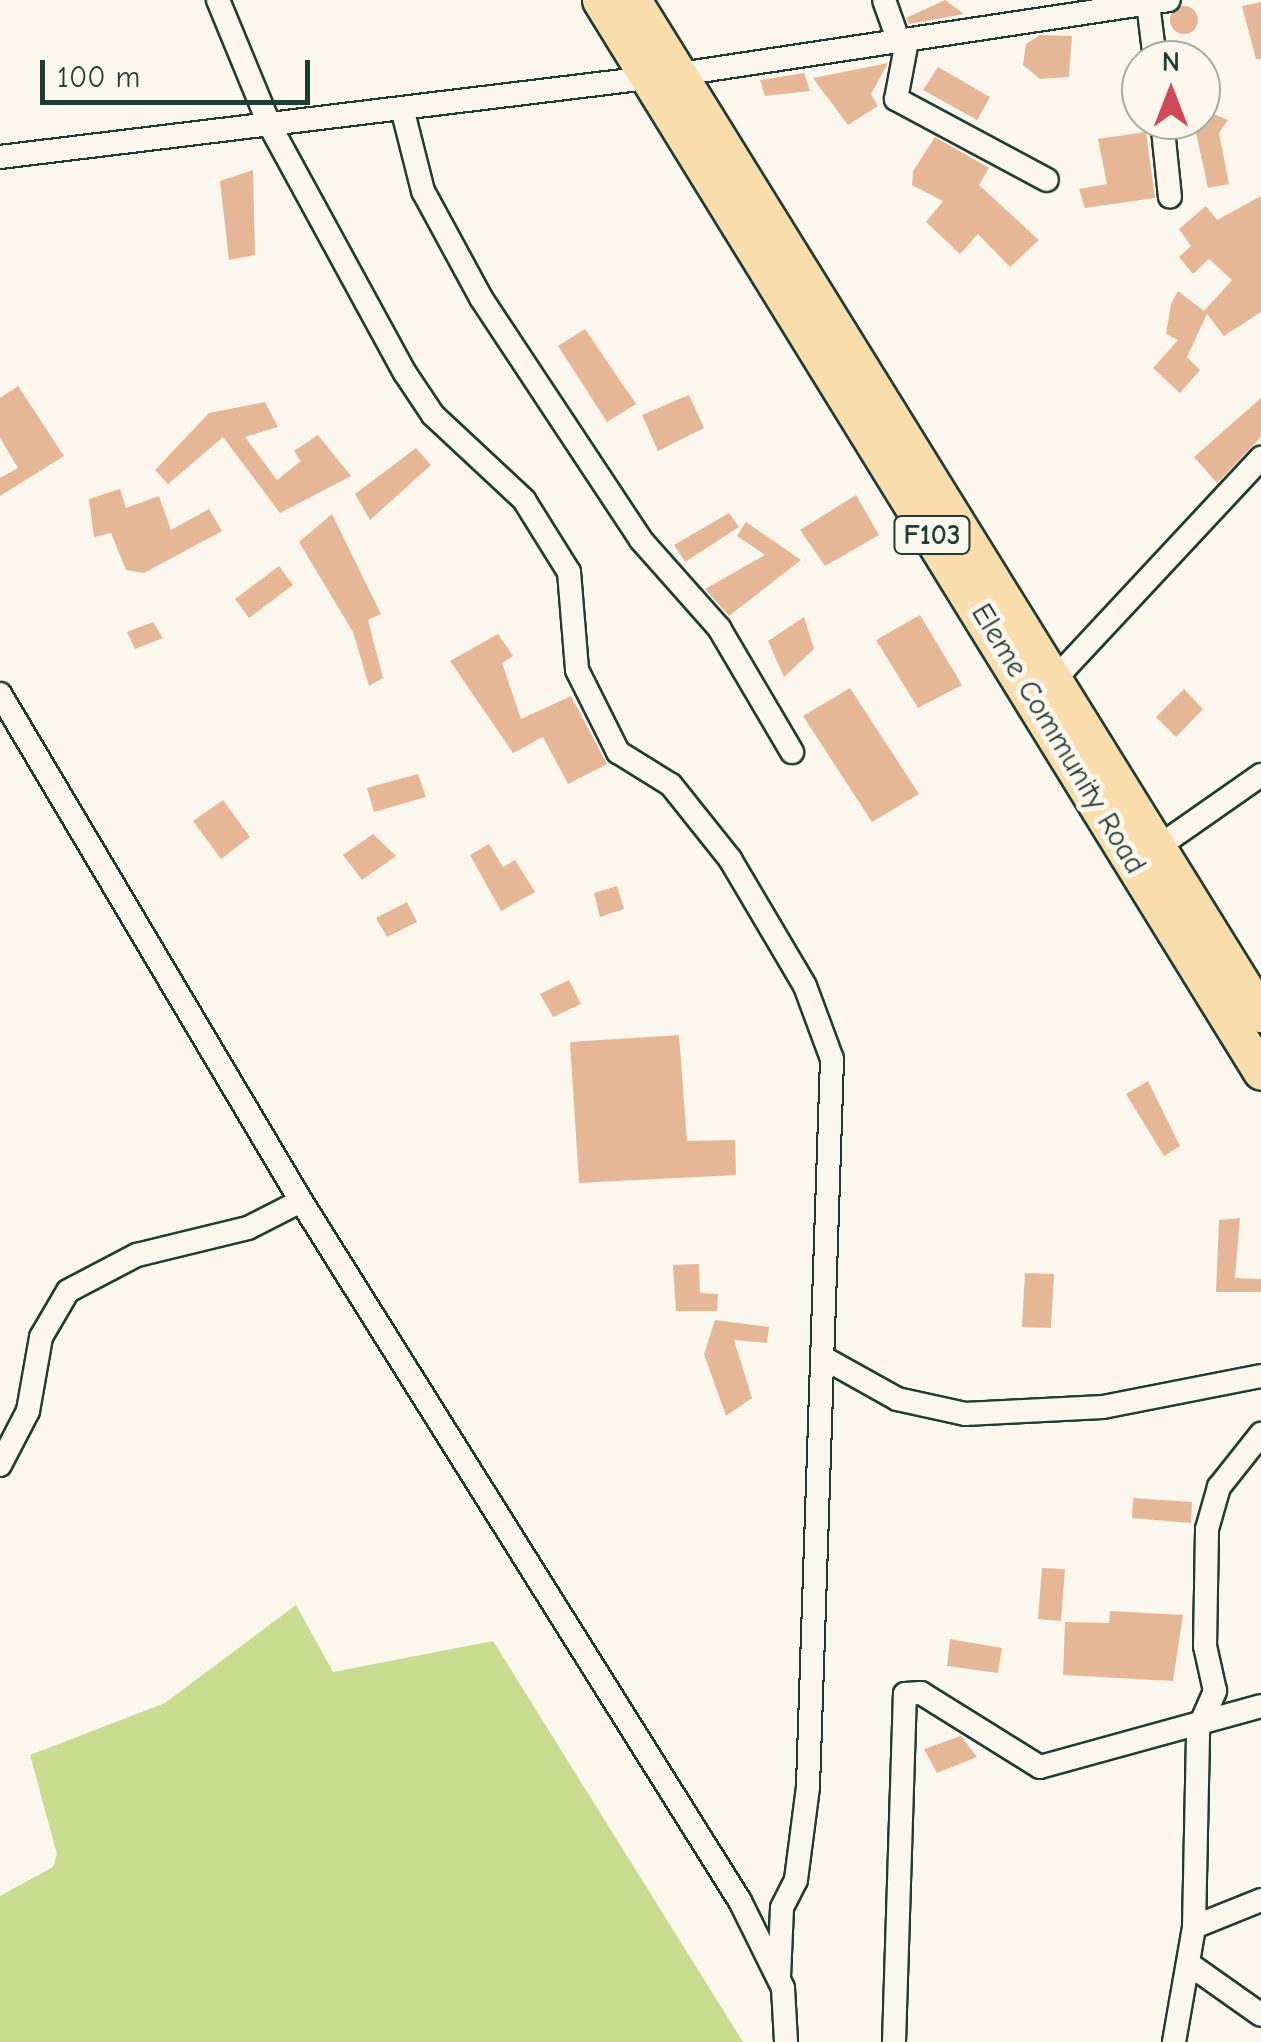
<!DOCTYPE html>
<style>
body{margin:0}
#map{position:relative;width:1261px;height:2042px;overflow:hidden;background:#fbf7ec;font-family:"Comic Neue",sans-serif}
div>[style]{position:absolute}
.green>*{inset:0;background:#c9db8f}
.building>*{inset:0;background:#e6b797}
.round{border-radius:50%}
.roads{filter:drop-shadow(2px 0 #1f3d34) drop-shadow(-2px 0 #1f3d34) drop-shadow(0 2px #1f3d34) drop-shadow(0 -2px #1f3d34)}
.minor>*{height:22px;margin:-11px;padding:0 11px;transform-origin:11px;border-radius:11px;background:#fbf7ec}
.primary>*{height:35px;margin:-17.5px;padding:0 17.5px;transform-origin:17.5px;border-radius:17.5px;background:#f9ddab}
span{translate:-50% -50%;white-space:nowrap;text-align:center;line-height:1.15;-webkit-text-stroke:10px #fbf7ec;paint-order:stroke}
.shield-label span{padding:2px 8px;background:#fbf7ec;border:2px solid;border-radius:8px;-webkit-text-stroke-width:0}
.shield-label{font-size:28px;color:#1f3d34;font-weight:700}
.street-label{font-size:30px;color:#1f3d34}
.north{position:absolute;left:1121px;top:40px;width:100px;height:100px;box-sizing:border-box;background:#fbf7ec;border:2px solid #a3ada2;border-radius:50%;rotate:0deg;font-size:28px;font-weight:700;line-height:40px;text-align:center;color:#1f3d34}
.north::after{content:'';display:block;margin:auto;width:35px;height:45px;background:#d1495b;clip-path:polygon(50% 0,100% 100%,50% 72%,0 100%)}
.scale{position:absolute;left:40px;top:60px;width:270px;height:45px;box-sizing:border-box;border:5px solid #1f3d34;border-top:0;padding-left:12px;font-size:30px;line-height:35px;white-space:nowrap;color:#1f3d34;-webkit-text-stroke:8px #fbf7ec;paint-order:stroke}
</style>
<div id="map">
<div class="green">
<i style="clip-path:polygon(296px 1605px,333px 1672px,493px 1641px,743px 2042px,0 2042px,0 1896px,53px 1867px,57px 1854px,30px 1755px,165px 1703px)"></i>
</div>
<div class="building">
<i style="clip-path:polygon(945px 0,964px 14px,909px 24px,906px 18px)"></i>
<i style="clip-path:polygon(1261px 2px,1261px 59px,1256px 59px,1242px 6px)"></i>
<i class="round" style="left:1170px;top:6px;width:28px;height:28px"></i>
<i style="clip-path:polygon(1040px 35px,1072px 36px,1069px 77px,1040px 79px,1023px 65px,1026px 44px)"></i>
<i style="clip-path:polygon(888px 63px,871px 94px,878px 106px,848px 125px,813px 78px)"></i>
<i style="clip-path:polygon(938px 67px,990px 97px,977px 120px,923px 90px)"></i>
<i style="clip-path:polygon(804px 73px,810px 91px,765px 96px,760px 80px)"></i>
<i style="clip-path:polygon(1201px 109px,1228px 120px,1219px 133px,1229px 184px,1208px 188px,1196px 133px,1179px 134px,1177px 120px,1201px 120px)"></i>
<i style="clip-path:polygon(1146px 132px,1155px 198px,1085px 208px,1079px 189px,1107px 184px,1098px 139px)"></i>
<i style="clip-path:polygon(935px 137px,989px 168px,979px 185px,1039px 240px,1010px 267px,978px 234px,960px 254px,926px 222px,943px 201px,912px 185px,913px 171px)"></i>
<i style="clip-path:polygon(253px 170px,255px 255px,229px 260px,220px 181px)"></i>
<i style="clip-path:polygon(1261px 196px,1261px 312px,1224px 336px,1207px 314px,1187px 357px,1200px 370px,1180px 393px,1153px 368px,1178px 340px,1166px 334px,1171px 304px,1178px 291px,1204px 311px,1232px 280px,1209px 259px,1193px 274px,1179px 257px,1191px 246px,1179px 229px,1206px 206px,1217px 220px)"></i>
<i style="clip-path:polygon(585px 329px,636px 404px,607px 422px,558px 346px)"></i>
<i style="clip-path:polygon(18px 386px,64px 456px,0 496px,0 478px,18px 468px,0 438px,0 398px)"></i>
<i style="clip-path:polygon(689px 395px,704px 428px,658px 451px,642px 415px)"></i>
<i style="clip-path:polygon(1261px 398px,1261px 437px,1217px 483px,1194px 457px)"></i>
<i style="clip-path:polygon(265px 402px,278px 427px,245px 437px,277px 480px,301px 461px,294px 451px,318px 435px,351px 476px,280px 513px,223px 437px,168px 484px,155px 470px,209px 413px)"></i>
<i style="clip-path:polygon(416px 448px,431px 465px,370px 520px,355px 494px)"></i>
<i style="clip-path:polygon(120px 489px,126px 508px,159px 496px,171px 530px,209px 509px,222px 531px,144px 573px,126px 570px,111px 533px,94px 537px,89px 499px)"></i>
<i style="clip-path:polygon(856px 495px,879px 535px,825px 566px,800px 530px)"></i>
<i style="clip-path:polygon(729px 513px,739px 527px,685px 562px,674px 545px)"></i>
<i style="clip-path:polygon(332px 514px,381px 614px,368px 620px,383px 678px,369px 686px,353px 632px,299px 542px)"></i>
<i style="clip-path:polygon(746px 522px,801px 560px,729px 616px,705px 589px,765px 555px,737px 536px)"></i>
<i style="clip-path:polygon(279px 566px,293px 585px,249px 618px,235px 599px)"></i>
<i style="clip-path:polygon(920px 615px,962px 685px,918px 708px,876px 640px)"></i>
<i style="clip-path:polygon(804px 617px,814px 649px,784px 677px,768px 641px)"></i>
<i style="clip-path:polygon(153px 622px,163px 638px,135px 649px,127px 632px)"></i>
<i style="clip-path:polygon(498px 634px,513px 656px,502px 663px,521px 719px,571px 696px,607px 764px,568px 784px,543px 737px,513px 753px,450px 661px)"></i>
<i style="clip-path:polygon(850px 688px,919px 794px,872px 822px,803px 716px)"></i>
<i style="clip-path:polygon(1184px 689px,1203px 709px,1176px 737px,1156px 717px)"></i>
<i style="clip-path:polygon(418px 774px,426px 797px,374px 812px,367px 788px)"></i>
<i style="clip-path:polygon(223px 800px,250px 837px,221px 859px,193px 821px)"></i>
<i style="clip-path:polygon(373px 834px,396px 856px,362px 880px,343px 855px)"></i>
<i style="clip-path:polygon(489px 844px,503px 867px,515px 860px,535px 892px,501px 911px,470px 855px)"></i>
<i style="clip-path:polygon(617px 886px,624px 909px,600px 917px,594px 893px)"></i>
<i style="clip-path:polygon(407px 902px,417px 922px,387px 937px,376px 918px)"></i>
<i style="clip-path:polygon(569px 980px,581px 1004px,553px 1017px,540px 994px)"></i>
<i style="clip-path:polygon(679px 1035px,687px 1141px,735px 1140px,736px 1175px,579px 1183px,570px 1042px)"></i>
<i style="clip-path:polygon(1148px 1081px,1180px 1146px,1164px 1156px,1126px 1094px)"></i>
<i style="clip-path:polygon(1240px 1218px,1235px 1278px,1261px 1279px,1261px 1292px,1216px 1292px,1219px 1220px)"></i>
<i style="clip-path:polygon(699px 1264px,700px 1293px,718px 1294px,717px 1311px,676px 1311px,673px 1265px)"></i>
<i style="clip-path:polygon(1025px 1273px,1054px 1274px,1051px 1328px,1022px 1327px)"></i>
<i style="clip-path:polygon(715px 1320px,769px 1327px,767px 1343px,734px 1340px,752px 1398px,726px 1416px,704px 1354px)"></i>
<i style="clip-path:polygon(1133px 1498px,1192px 1502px,1191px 1523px,1132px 1518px)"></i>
<i style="clip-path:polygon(1042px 1568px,1065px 1569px,1061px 1621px,1038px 1619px)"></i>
<i style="clip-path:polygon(1110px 1611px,1183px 1615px,1173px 1681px,1063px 1675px,1065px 1622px,1109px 1623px)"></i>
<i style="clip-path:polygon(950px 1639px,1002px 1648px,998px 1673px,947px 1666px)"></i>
<i style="clip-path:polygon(961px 1736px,977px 1757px,937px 1773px,924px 1749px)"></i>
</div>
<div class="roads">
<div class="minor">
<i style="left:218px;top:0;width:134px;rotate:67.6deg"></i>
<i style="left:269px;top:124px;width:284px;rotate:61.4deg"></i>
<i style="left:405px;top:373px;width:50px;rotate:56.3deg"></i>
<i style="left:433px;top:415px;width:125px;rotate:43deg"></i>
<i style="left:524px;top:500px;width:85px;rotate:58deg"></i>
<i style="left:569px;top:572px;width:98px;rotate:85.3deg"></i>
<i style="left:577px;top:670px;width:92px;rotate:63.4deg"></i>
<i style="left:618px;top:752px;width:62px;rotate:31.9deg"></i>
<i style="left:671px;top:785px;width:95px;rotate:51.4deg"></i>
<i style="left:730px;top:859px;width:147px;rotate:59.4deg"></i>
<i style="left:805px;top:986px;width:78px;rotate:69.7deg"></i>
<i style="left:832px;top:1059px;width:728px;rotate:91.89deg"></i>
<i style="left:808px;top:1787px;width:94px;rotate:97.4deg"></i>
<i style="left:796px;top:1880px;width:31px;rotate:117deg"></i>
<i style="left:782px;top:1908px;width:69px;rotate:92.5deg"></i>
<i style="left:884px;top:0;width:45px;rotate:70.3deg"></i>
<i style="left:1148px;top:3px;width:57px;rotate:83deg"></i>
<i style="left:907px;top:41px;width:59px;rotate:100.7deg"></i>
<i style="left:896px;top:99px;width:171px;rotate:28.2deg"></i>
<i style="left:402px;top:108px;width:86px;rotate:75.8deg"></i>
<i style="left:423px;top:191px;width:122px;rotate:61.5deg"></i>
<i style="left:481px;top:298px;width:290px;rotate:56.5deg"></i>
<i style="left:641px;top:540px;width:118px;rotate:48.4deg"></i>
<i style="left:719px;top:628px;width:144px;rotate:59.5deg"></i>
<i style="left:1162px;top:120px;width:77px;rotate:84.1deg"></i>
<i style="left:0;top:157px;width:685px;rotate:-6.96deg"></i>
<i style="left:680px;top:74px;width:494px;rotate:-8.6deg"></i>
<i style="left:1054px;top:680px;width:304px;rotate:-47deg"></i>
<i style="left:0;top:694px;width:590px;rotate:59.3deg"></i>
<i style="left:301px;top:1201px;width:826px;rotate:57.91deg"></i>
<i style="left:740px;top:1901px;width:97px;rotate:63.7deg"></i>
<i style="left:783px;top:1988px;width:54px;rotate:86.8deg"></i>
<i style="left:1158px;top:847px;width:126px;rotate:-35deg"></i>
<i style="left:822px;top:1357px;width:86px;rotate:29.2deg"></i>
<i style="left:897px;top:1399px;width:70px;rotate:12.4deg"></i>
<i style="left:965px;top:1414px;width:138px;rotate:-2.9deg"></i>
<i style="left:1103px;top:1407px;width:161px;rotate:-11.1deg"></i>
<i style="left:0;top:1465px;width:61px;rotate:-62.6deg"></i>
<i style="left:28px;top:1411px;width:75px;rotate:-80deg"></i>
<i style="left:41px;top:1337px;width:53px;rotate:-59.6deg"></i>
<i style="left:68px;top:1291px;width:78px;rotate:-27.6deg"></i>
<i style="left:137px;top:1255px;width:114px;rotate:-13.7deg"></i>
<i style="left:248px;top:1228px;width:59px;rotate:-27deg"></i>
<i style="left:1194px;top:1927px;width:72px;rotate:-21.9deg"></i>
<i style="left:1189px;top:1964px;width:88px;rotate:35.3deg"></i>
<i style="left:894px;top:2042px;width:348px;rotate:-88.2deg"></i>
<i style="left:905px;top:1694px;width:16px;rotate:-4deg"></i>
<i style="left:921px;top:1693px;width:140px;rotate:31.9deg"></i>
<i style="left:1040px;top:1767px;width:229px;rotate:-15.4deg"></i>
<i style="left:1174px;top:2042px;width:117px;rotate:-80.1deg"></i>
<i style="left:1194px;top:1927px;width:197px;rotate:-88.8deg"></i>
<i style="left:1198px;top:1730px;width:43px;rotate:-66.4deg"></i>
<i style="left:1215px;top:1691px;width:46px;rotate:-102.5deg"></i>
<i style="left:1205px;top:1646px;width:117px;rotate:-89deg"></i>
<i style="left:1207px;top:1529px;width:44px;rotate:-74.1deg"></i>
<i style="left:1219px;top:1487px;width:68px;rotate:-51.6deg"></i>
</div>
<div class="primary">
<i style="left:600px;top:0;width:1259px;rotate:58.34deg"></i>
<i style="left:633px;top:0;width:1193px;rotate:58.23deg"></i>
</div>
</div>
<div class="shield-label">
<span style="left:932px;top:535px">F103</span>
</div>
<div class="street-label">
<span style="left:1058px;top:739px;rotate:59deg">Eleme Community Road</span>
</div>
<div class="north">N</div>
<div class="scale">100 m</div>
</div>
